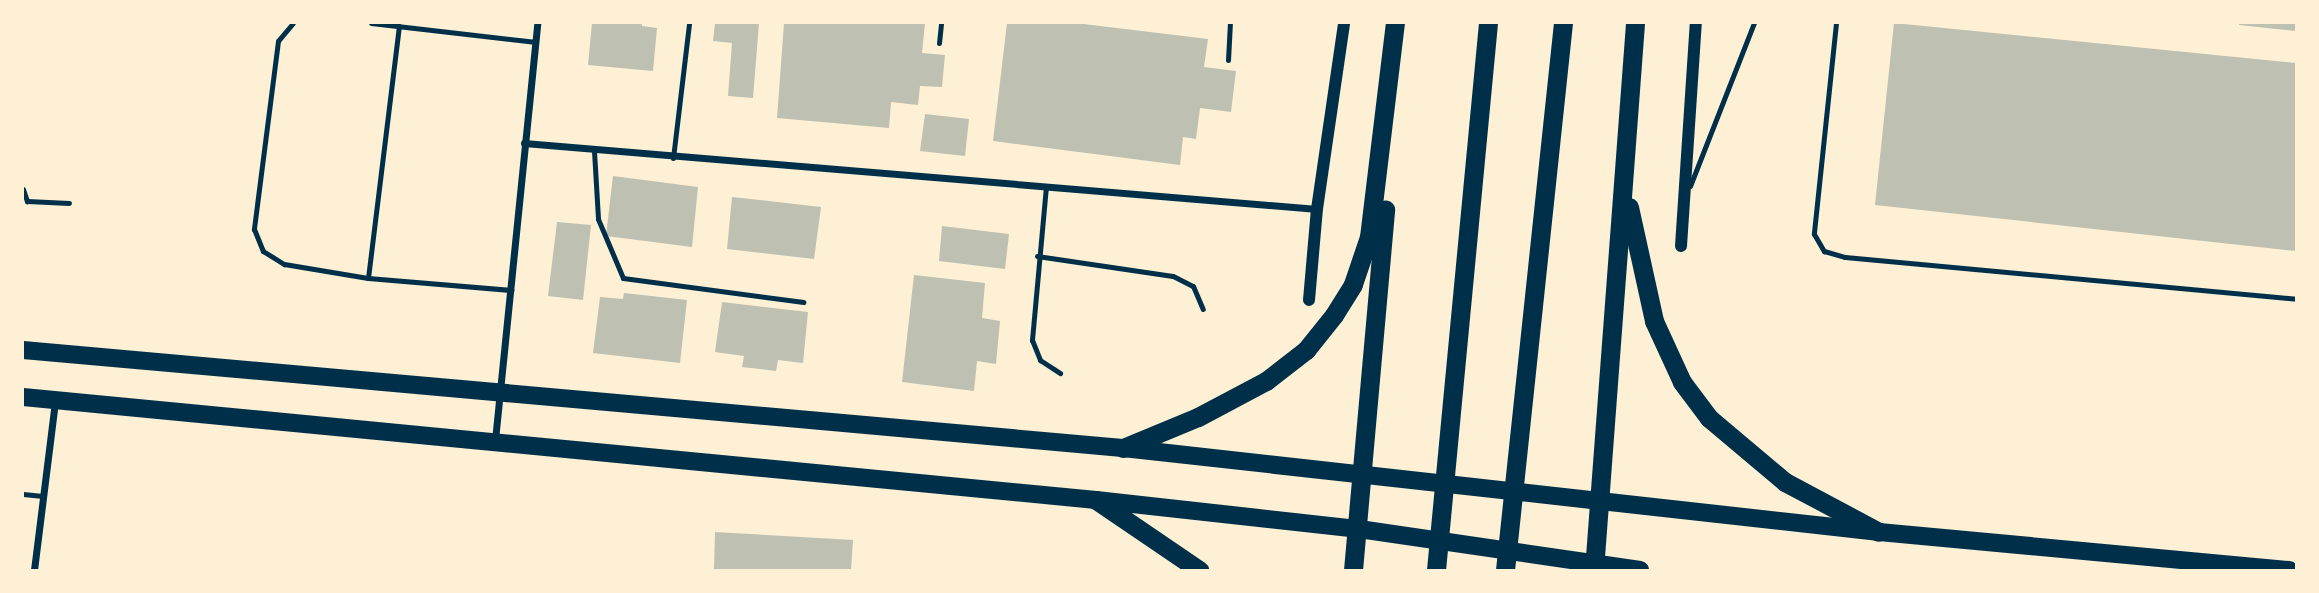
<!DOCTYPE html>
<style>
body{margin:0}
#map{position:relative;width:2319px;height:593px;overflow:hidden;background:#fdf0d5;font-family:"Asap Condensed",sans-serif}
div>[style]{position:absolute}
.building>*{inset:0;background:#bec0b2}
.service>*{height:5px;margin:-2.5px;padding:0 2.5px;transform-origin:2.5px;border-radius:2.5px;background:#003049}
.minor>*{height:7px;margin:-3.5px;padding:0 3.5px;transform-origin:3.5px;border-radius:3.5px;background:#003049}
.tertiary>*{height:12px;margin:-6px;padding:0 6px;transform-origin:6px;border-radius:6px;background:#003049}
.primary>*{height:18px;margin:-9px;padding:0 9px;transform-origin:9px;border-radius:9px;background:#003049}
.trunk>*{height:19px;margin:-9.5px;padding:0 9.5px;transform-origin:9.5px;border-radius:9.5px;background:#003049}
span{translate:-50% -50%;white-space:nowrap;text-align:center;line-height:1.15;-webkit-text-stroke:5px #fdf0d5;paint-order:stroke}
.frame{position:absolute;inset:0;border:24px solid #fdf0d5;pointer-events:none}
</style>
<div id="map">
<div class="building">
<i style="clip-path:polygon(592px 23px,642px 23px,642px 26px,657px 28px,653px 71px,588px 65px)"></i>
<i style="clip-path:polygon(715px 23px,759px 23px,753px 98px,728px 96px,732px 43px,713px 41px)"></i>
<i style="clip-path:polygon(784px 23px,925px 23px,922px 53px,945px 55px,942px 87px,920px 86px,918px 105px,891px 102px,889px 128px,777px 118px)"></i>
<i style="clip-path:polygon(1007px 23px,1075px 23px,1208px 39px,1204px 67px,1236px 71px,1231px 112px,1200px 108px,1196px 139px,1183px 137px,1180px 165px,993px 141px)"></i>
<i style="clip-path:polygon(1894px 23px,2296px 63px,2296px 251px,1875px 205px)"></i>
<i style="clip-path:polygon(2239px 23px,2296px 23px,2296px 31px,2239px 25px)"></i>
<i style="clip-path:polygon(925px 114px,969px 119px,965px 156px,920px 151px)"></i>
<i style="clip-path:polygon(613px 176px,698px 187px,692px 247px,606px 236px)"></i>
<i style="clip-path:polygon(732px 197px,821px 207px,814px 259px,727px 249px)"></i>
<i style="clip-path:polygon(557px 222px,591px 225px,583px 300px,548px 296px)"></i>
<i style="clip-path:polygon(942px 226px,1009px 234px,1005px 269px,939px 261px)"></i>
<i style="clip-path:polygon(914px 275px,985px 283px,982px 318px,1000px 321px,996px 364px,977px 361px,974px 391px,902px 382px)"></i>
<i style="clip-path:polygon(624px 293px,687px 300px,680px 363px,593px 353px,600px 297px,623px 299px)"></i>
<i style="clip-path:polygon(722px 302px,808px 312px,803px 363px,778px 360px,776px 371px,742px 367px,744px 356px,715px 352px)"></i>
<i style="clip-path:polygon(715px 532px,853px 540px,851px 570px,714px 570px)"></i>
</div>
<div class="service">
<i style="left:293px;top:23px;width:23px;rotate:130deg"></i>
<i style="left:278px;top:41px;width:190px;rotate:97.3deg"></i>
<i style="left:254px;top:229px;width:24px;rotate:68deg"></i>
<i style="left:263px;top:251px;width:25px;rotate:32deg"></i>
<i style="left:284px;top:264px;width:85px;rotate:9.5deg"></i>
<i style="left:368px;top:278px;width:144px;rotate:4.8deg"></i>
<i style="left:371px;top:23px;width:164px;rotate:6.6deg"></i>
<i style="left:1836px;top:23px;width:212px;rotate:96deg"></i>
<i style="left:1814px;top:234px;width:20px;rotate:60deg"></i>
<i style="left:1824px;top:251px;width:22px;rotate:16deg"></i>
<i style="left:1845px;top:257px;width:453px;rotate:5.3deg"></i>
<i style="left:939px;top:43px;width:20px;rotate:-84deg"></i>
<i style="left:1228px;top:60px;width:37px;rotate:-87deg"></i>
<i style="left:594px;top:151px;width:68px;rotate:86.6deg"></i>
<i style="left:598px;top:219px;width:64px;rotate:67deg"></i>
<i style="left:623px;top:278px;width:182px;rotate:7.6deg"></i>
<i style="left:673px;top:158px;width:136px;rotate:-83.2deg"></i>
<i style="left:1046px;top:186px;width:155px;rotate:95.2deg"></i>
<i style="left:1032px;top:340px;width:22px;rotate:68deg"></i>
<i style="left:1040px;top:360px;width:24px;rotate:33deg"></i>
<i style="left:1690px;top:186px;width:175px;rotate:-68.6deg"></i>
<i style="left:23px;top:189px;width:13px;rotate:72deg"></i>
<i style="left:27px;top:201px;width:42px;rotate:2.7deg"></i>
<i style="left:1037px;top:256px;width:137px;rotate:8.4deg"></i>
<i style="left:1173px;top:276px;width:22px;rotate:27deg"></i>
<i style="left:1193px;top:286px;width:25px;rotate:67deg"></i>
<i style="left:368px;top:278px;width:254px;rotate:-83deg"></i>
<i style="left:23px;top:494px;width:20px;rotate:6deg"></i>
</div>
<div class="minor">
<i style="left:524px;top:143px;width:796px;rotate:4.76deg"></i>
<i style="left:495px;top:440px;width:419px;rotate:-84.2deg"></i>
<i style="left:34px;top:570px;width:170px;rotate:-82.9deg"></i>
</div>
<div class="tertiary">
<i style="left:1681px;top:246px;width:224px;rotate:-86.2deg"></i>
<i style="left:1309px;top:300px;width:91px;rotate:-85deg"></i>
<i style="left:1317px;top:209px;width:188px;rotate:-81.7deg"></i>
</div>
<div class="primary">
<i style="left:23px;top:350px;width:1104px;rotate:5.09deg"></i>
<i style="left:1123px;top:448px;width:761px;rotate:6.34deg"></i>
<i style="left:1879px;top:532px;width:412px;rotate:5.3deg"></i>
<i style="left:23px;top:397px;width:1078px;rotate:5.48deg"></i>
<i style="left:1096px;top:500px;width:265px;rotate:6.3deg"></i>
<i style="left:1359px;top:529px;width:284px;rotate:8.3deg"></i>
</div>
<div class="trunk">
<i style="left:1629px;top:207px;width:117px;rotate:77.6deg"></i>
<i style="left:1654px;top:321px;width:67px;rotate:65.3deg"></i>
<i style="left:1682px;top:382px;width:45px;rotate:53.1deg"></i>
<i style="left:1709px;top:418px;width:99px;rotate:40.1deg"></i>
<i style="left:1785px;top:482px;width:106px;rotate:28deg"></i>
<i style="left:1123px;top:448px;width:81px;rotate:-22.5deg"></i>
<i style="left:1198px;top:417px;width:77px;rotate:-27.9deg"></i>
<i style="left:1266px;top:381px;width:51px;rotate:-37.8deg"></i>
<i style="left:1306px;top:350px;width:45px;rotate:-51.3deg"></i>
<i style="left:1334px;top:315px;width:36px;rotate:-58deg"></i>
<i style="left:1353px;top:284px;width:50px;rotate:-71.2deg"></i>
<i style="left:1369px;top:237px;width:216px;rotate:-83.1deg"></i>
<i style="left:1096px;top:500px;width:125px;rotate:34.2deg"></i>
<i style="left:1353px;top:570px;width:362px;rotate:-84.9deg"></i>
<i style="left:1436px;top:570px;width:549px;rotate:-84.57deg"></i>
<i style="left:1505px;top:570px;width:550px;rotate:-83.95deg"></i>
<i style="left:1594px;top:570px;width:549px;rotate:-85.71deg"></i>
</div>
<div class="frame"></div>
</div>
